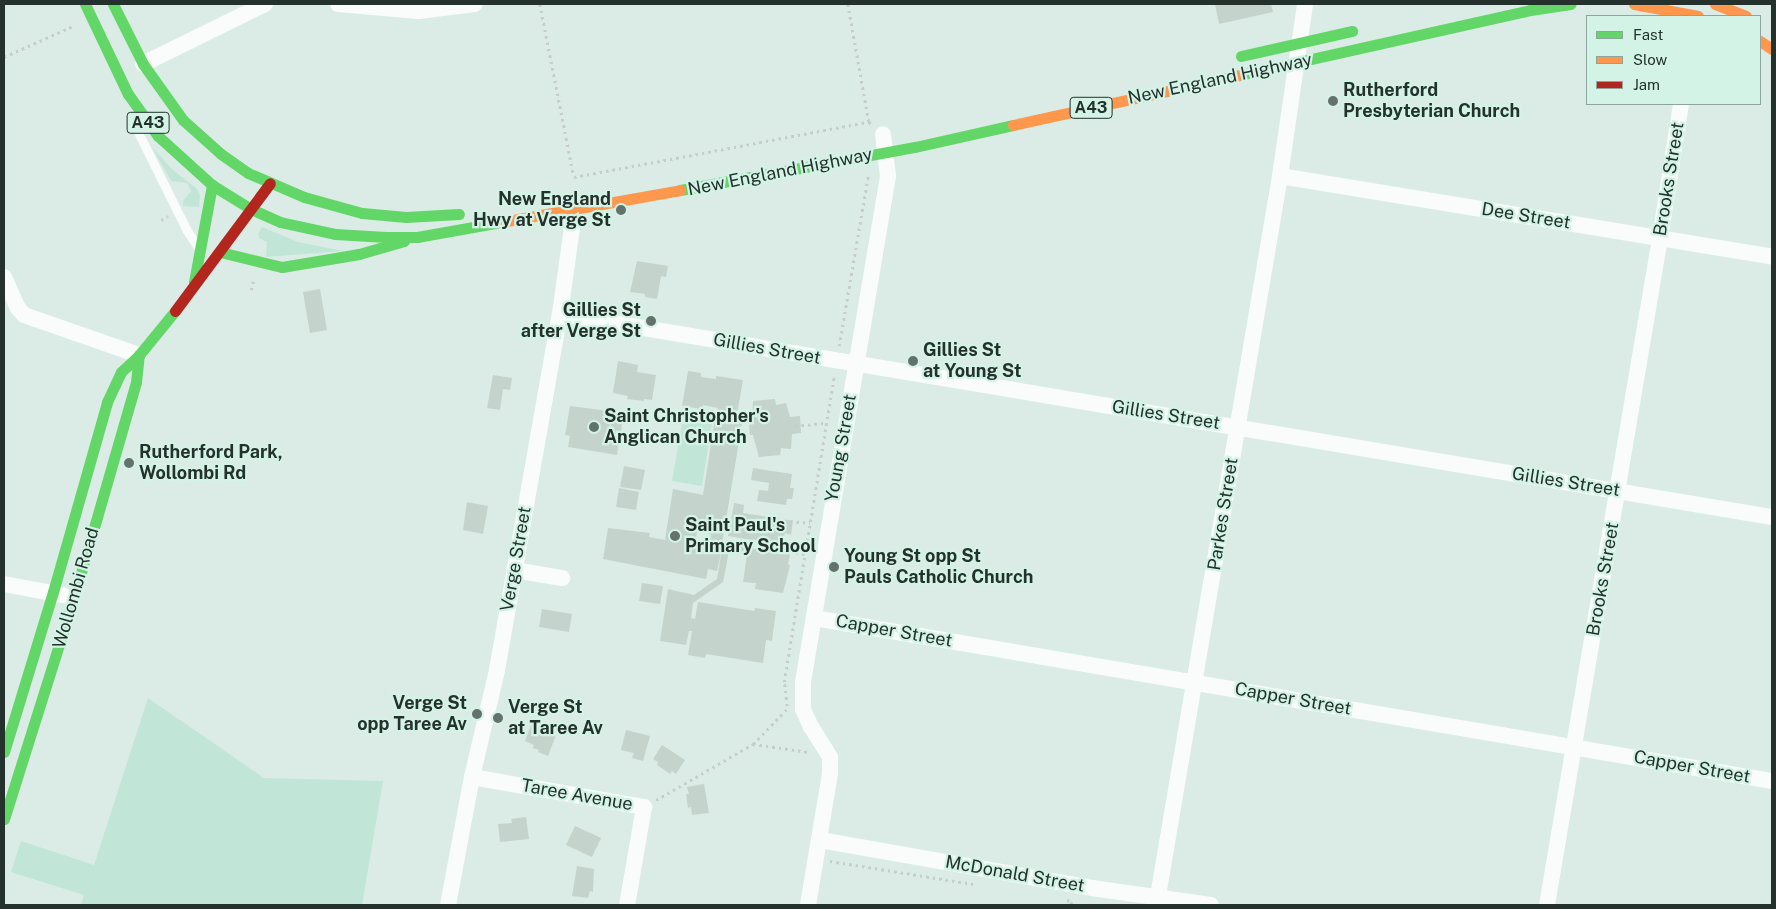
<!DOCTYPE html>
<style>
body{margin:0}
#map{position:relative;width:1776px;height:909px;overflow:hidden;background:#daece5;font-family:"Public Sans",sans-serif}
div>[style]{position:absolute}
.green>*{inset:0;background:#c1e6d8}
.building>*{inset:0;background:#c5d3cd}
.path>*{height:2.5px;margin-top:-1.25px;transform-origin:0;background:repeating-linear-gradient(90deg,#c7cdcb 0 2.5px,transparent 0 6.5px)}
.lane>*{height:9px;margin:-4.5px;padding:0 4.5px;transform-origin:4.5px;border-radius:4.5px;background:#f9fcfb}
.street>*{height:16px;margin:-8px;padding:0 8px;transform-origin:8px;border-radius:8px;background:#f9fcfb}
.fast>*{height:11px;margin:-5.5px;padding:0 5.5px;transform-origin:5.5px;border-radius:5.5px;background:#63d668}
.slow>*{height:11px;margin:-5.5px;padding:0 5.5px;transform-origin:5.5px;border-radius:5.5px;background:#ff974d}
.jam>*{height:11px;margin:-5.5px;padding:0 5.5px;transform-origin:5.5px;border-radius:5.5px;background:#b3261e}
.dots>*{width:14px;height:14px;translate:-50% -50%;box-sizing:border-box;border:2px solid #d3f3e7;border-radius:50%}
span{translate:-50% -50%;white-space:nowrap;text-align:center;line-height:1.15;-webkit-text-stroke:4.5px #d3f3e7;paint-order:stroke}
.shield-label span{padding:1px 4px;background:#d3f3e7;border:1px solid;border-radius:4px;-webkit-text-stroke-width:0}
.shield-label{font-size:16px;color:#25312d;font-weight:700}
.street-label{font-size:18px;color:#25312d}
.poi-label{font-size:18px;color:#25312d;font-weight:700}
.left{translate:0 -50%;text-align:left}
.right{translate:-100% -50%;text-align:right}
.frame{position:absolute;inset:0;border:5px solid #25312d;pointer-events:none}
.legend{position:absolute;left:1586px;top:15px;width:175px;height:90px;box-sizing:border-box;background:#d3f3e7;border:1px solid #8da59d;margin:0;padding:6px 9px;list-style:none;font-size:15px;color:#25312d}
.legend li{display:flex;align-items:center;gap:10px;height:25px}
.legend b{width:25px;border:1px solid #8da59d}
</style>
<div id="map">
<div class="green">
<i style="clip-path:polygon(152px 147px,172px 169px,197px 189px,200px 195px,199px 207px,183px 206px,183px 201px,191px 191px,187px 183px,171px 181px)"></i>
<i style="clip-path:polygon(262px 227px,298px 242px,343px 251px,266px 257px,267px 242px,259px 238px,258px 234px)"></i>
<i style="clip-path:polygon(683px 418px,712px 423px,702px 486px,672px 481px)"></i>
<i style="clip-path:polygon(148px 698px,264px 778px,383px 781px,362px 905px,81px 905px,84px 895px,11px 872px,21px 841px,94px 865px)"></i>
</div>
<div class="building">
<i style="clip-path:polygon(1215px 4px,1271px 4px,1273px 12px,1219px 24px)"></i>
<i style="clip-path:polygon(637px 261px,668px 266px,666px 277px,661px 276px,657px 299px,645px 297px,645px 294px,630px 292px)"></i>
<i style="clip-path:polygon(320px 289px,327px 330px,310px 333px,303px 292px)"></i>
<i style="clip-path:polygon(618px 361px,638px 365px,637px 372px,656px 375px,652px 400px,644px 399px,644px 401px,627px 399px,628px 396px,613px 393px)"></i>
<i style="clip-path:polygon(688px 371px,701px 373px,701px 377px,716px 379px,716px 376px,743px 380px,737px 414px,717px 411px,718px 408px,703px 405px,702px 409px,682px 406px)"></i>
<i style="clip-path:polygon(493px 375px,512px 378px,510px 390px,503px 389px,500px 410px,487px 408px)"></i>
<i style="clip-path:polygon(775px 399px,776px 405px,786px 403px,790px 417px,800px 416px,801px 433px,792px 434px,791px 449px,781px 448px,780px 455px,759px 457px,753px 435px,750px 435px,749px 425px,752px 424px,753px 401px)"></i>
<i style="clip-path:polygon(570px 406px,609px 411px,609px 416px,623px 419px,617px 455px,568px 447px,570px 436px,565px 435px)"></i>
<i style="clip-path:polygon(evenodd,715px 418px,742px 423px,722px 544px,790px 554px,788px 565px,790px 565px,783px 593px,755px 589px,756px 583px,743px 582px,747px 555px,729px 551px,723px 582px,693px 603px,691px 618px,695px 619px,698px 602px,754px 611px,755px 608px,776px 611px,772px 641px,766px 640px,763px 663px,706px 654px,705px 658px,688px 655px,692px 631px,689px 631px,686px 645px,660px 641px,668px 589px,694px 595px,717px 579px,722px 549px,717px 571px,708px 569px,706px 579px,603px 559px,608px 528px,650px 533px,649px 537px,665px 540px,673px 489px,703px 495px,715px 418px,697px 532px,711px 534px,709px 547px,695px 545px,697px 532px)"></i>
<i style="clip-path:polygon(624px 466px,645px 470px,641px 490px,620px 487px)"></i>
<i style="clip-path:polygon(753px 468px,792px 474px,790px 488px,794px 488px,792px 499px,787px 499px,786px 505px,757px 501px,759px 490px,768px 491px,769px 483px,751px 480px)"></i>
<i style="clip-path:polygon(619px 488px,639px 492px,636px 510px,616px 507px)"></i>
<i style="clip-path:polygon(467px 502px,488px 506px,483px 534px,463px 530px)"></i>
<i style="clip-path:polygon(734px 503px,744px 505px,743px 513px,793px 521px,791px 535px,785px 533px,783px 545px,728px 536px)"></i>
<i style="clip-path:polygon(642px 583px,663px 586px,660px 604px,639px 601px)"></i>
<i style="clip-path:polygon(542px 609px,572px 614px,569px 632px,539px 627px)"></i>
<i style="clip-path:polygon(531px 725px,556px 735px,548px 756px,538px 752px,539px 750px,533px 748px,534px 745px,525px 741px)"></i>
<i style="clip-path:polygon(626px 730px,650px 736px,643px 761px,632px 758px,634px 753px,621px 750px)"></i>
<i style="clip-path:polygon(662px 745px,685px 760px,676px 774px,672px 771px,670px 774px,657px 765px,658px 762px,653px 759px)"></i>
<i style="clip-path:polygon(704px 784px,709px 813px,692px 815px,691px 807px,688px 808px,686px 794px,689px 794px,687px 787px)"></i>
<i style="clip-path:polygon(526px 817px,529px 839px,500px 842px,498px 824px,512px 823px,511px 819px)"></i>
<i style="clip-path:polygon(575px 826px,601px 838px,592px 857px,566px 845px)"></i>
<i style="clip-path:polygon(577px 866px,594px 869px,593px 892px,590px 891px,588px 898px,572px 896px)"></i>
</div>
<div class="path">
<i style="left:540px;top:4px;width:176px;rotate:78.9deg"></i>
<i style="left:574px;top:177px;width:300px;rotate:-10.6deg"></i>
<i style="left:869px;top:122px;width:5px;rotate:37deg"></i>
<i style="left:848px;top:4px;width:120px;rotate:79.9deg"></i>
<i style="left:4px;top:57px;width:76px;rotate:-24.2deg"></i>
<i style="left:161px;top:220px;width:8px;rotate:-30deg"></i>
<i style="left:251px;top:290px;width:11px;rotate:-75deg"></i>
<i style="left:839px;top:346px;width:172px;rotate:-80.3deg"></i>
<i style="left:795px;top:426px;width:31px;rotate:-6deg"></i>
<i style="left:790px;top:521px;width:20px;rotate:6deg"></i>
<i style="left:751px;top:544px;width:55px;rotate:10.5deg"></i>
<i style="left:787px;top:706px;width:24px;rotate:-97deg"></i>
<i style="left:784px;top:682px;width:310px;rotate:-80.7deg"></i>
<i style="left:753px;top:744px;width:56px;rotate:8.3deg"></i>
<i style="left:656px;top:800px;width:112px;rotate:-30deg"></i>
<i style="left:753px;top:744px;width:49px;rotate:-45.8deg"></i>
<i style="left:830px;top:861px;width:145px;rotate:9.1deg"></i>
<i style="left:1067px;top:900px;width:5px;rotate:22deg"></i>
<i style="left:1072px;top:902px;width:3px;rotate:108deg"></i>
</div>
<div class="lane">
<i style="left:133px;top:122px;width:119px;rotate:63.6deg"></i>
<i style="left:186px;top:229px;width:20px;rotate:57deg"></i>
</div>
<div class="street">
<i style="left:338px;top:4px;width:81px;rotate:4.9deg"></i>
<i style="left:419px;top:11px;width:56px;rotate:-7.1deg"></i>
<i style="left:143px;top:64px;width:136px;rotate:-26.2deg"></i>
<i style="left:1280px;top:176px;width:499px;rotate:9.3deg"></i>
<i style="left:4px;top:277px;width:34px;rotate:66deg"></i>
<i style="left:18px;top:308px;width:9px;rotate:49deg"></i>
<i style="left:24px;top:315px;width:122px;rotate:19.2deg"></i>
<i style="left:560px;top:314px;width:1229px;rotate:9.51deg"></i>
<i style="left:514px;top:570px;width:49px;rotate:9.5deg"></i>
<i style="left:4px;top:584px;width:60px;rotate:10.6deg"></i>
<i style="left:814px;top:618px;width:972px;rotate:9.66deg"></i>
<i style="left:472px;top:777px;width:175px;rotate:9.9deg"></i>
<i style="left:644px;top:807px;width:99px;rotate:99.8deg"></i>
<i style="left:820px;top:840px;width:276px;rotate:10deg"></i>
<i style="left:1092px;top:888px;width:120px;rotate:8.1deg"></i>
<i style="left:1158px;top:896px;width:730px;rotate:-80.38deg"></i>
<i style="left:1280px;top:176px;width:174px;rotate:-81.7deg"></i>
<i style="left:448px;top:905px;width:130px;rotate:-79.4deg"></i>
<i style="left:472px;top:777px;width:110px;rotate:-76.8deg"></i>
<i style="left:497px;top:670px;width:362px;rotate:-80deg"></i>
<i style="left:560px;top:314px;width:87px;rotate:-82.1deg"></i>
<i style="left:572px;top:228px;width:17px;rotate:-100deg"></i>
<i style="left:808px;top:905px;width:133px;rotate:-80.5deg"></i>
<i style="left:830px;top:774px;width:17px;rotate:-90deg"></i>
<i style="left:830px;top:757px;width:36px;rotate:-122deg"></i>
<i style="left:811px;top:727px;width:20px;rotate:-114deg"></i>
<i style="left:803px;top:709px;width:27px;rotate:-90deg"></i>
<i style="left:803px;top:682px;width:513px;rotate:-80.46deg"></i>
<i style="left:888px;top:176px;width:42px;rotate:-96.8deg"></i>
<i style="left:1547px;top:905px;width:677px;rotate:-80.38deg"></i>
<i style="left:1660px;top:238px;width:136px;rotate:-81.1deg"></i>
</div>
<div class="fast">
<i style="left:85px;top:4px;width:100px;rotate:64.5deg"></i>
<i style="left:128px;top:94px;width:52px;rotate:54.5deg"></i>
<i style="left:158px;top:136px;width:73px;rotate:42.2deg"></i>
<i style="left:212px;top:185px;width:46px;rotate:31.6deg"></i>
<i style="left:251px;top:209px;width:32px;rotate:24deg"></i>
<i style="left:280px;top:222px;width:56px;rotate:12.3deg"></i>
<i style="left:335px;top:234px;width:51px;rotate:3.4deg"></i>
<i style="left:386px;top:237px;width:31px"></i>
<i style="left:417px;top:237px;width:85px;rotate:-10.1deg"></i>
<i style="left:113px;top:4px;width:67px;rotate:63.4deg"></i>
<i style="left:143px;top:64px;width:69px;rotate:54.5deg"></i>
<i style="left:183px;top:120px;width:51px;rotate:41.8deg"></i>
<i style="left:221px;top:154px;width:33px;rotate:35deg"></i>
<i style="left:248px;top:173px;width:61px;rotate:23.2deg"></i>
<i style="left:304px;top:197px;width:60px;rotate:15.4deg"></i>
<i style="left:362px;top:213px;width:44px;rotate:5.2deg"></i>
<i style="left:406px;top:217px;width:53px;rotate:-3.2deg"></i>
<i style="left:1241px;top:56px;width:114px;rotate:-12.7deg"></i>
<i style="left:1240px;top:75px;width:297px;rotate:-12.6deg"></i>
<i style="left:1530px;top:10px;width:41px;rotate:-8.3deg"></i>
<i style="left:680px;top:190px;width:239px;rotate:-10.4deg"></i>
<i style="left:915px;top:147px;width:100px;rotate:-12.7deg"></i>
<i style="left:220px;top:252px;width:64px;rotate:13.6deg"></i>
<i style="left:282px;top:267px;width:78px;rotate:-9.6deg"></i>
<i style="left:359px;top:254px;width:47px;rotate:-16.1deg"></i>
<i style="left:194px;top:282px;width:99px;rotate:-79.5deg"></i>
<i style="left:4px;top:752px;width:167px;rotate:-73deg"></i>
<i style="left:53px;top:592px;width:198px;rotate:-74.1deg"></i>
<i style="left:107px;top:402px;width:33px;rotate:-65deg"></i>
<i style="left:121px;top:372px;width:25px;rotate:-43deg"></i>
<i style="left:139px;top:355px;width:57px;rotate:-50.7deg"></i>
<i style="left:4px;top:819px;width:233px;rotate:-72.5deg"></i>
<i style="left:74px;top:597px;width:224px;rotate:-73.9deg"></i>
<i style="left:136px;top:382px;width:27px;rotate:-84deg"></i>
</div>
<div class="slow">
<i style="left:1634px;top:4px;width:65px;rotate:10.6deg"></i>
<i style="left:1715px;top:4px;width:33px;rotate:21deg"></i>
<i style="left:1760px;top:41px;width:14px;rotate:34deg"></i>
<i style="left:1013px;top:125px;width:232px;rotate:-12.4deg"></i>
<i style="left:501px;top:222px;width:182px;rotate:-10.1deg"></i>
</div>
<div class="jam">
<i style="left:175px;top:311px;width:159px;rotate:-53.4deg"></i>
</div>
<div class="dots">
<i style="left:1333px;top:101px;background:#64726d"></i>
<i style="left:621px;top:210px;background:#64726d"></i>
<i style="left:651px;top:321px;background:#64726d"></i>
<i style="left:913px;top:361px;background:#64726d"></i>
<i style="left:594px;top:427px;background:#64726d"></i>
<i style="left:129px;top:463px;background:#64726d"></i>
<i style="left:675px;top:536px;background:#64726d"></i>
<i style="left:834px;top:567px;background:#64726d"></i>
<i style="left:477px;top:714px;background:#64726d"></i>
<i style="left:498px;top:718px;background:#64726d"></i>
</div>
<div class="shield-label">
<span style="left:1091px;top:108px">A43</span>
<span style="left:148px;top:123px">A43</span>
</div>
<div class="street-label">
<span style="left:1220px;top:79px;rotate:-12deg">New England Highway</span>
<span style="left:780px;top:172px;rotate:-11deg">New England Highway</span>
<span style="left:1669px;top:179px;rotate:-81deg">Brooks Street</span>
<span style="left:1526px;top:216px;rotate:9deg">Dee Street</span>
<span style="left:767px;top:349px;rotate:10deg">Gillies Street</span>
<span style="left:1166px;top:415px;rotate:9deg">Gillies Street</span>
<span style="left:841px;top:448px;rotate:-80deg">Young Street</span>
<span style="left:1566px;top:482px;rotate:9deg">Gillies Street</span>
<span style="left:1223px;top:514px;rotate:-81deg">Parkes Street</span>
<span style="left:516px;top:559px;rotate:-80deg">Verge Street</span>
<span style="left:1603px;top:579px;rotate:-80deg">Brooks Street</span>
<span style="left:76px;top:588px;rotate:-74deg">Wollombi Road</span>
<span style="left:894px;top:631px;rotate:10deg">Capper Street</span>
<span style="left:1293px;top:699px;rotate:10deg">Capper Street</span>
<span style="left:1692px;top:767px;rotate:10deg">Capper Street</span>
<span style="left:577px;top:795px;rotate:10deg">Taree Avenue</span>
<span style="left:1015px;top:874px;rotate:10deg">McDonald Street</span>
</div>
<div class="poi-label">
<span class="left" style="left:1343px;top:101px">Rutherford<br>Presbyterian Church</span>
<span class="right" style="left:611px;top:210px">New England<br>Hwy at Verge St</span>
<span class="right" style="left:641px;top:321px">Gillies St<br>after Verge St</span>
<span class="left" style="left:923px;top:361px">Gillies St<br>at Young St</span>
<span class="left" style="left:604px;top:427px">Saint Christopher's<br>Anglican Church</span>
<span class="left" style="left:139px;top:463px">Rutherford Park,<br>Wollombi Rd</span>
<span class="left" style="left:685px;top:536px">Saint Paul's<br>Primary School</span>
<span class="left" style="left:844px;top:567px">Young St opp St<br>Pauls Catholic Church</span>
<span class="right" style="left:467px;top:714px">Verge St<br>opp Taree Av</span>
<span class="left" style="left:508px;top:718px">Verge St<br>at Taree Av</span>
</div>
<div class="frame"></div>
<ul class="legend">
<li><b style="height:6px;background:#63d668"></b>Fast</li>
<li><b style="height:6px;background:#ff974d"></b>Slow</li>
<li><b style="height:6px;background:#b3261e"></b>Jam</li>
</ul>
</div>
